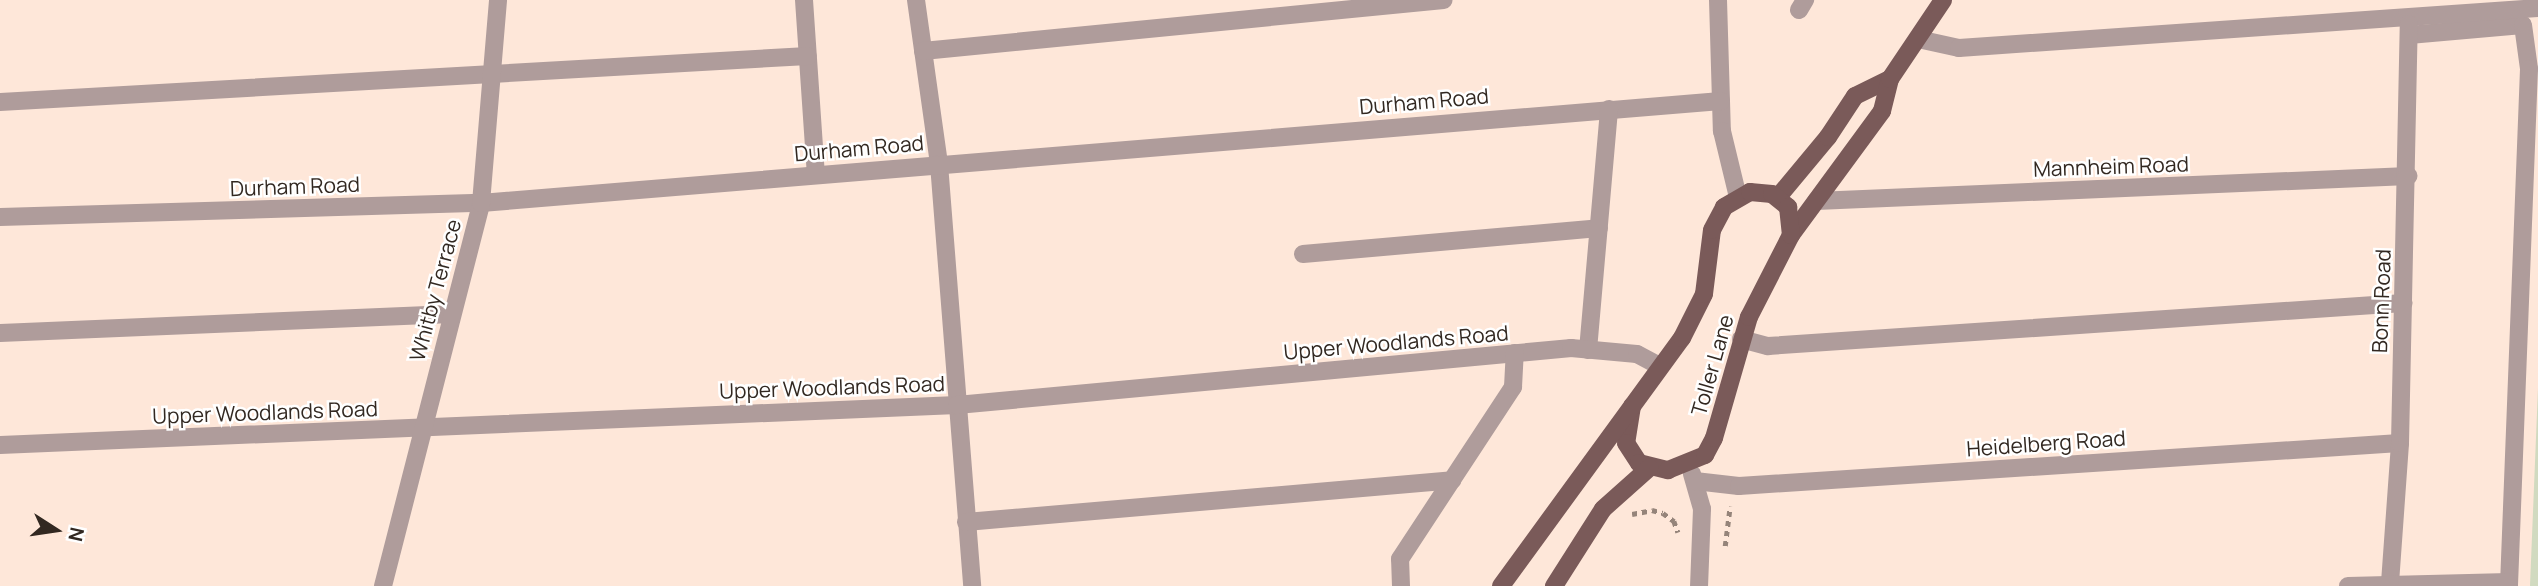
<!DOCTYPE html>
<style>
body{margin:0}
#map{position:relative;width:2538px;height:586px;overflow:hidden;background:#fee7d9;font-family:Manrope,sans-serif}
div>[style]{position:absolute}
.green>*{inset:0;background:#d1dac0}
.path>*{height:4.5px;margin-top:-2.25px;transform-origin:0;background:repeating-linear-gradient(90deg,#95847a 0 5px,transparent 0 10px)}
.minor>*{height:18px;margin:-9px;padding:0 9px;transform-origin:9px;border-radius:9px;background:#af9c9b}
.major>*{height:18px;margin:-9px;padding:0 9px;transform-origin:9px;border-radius:9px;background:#7a5a59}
span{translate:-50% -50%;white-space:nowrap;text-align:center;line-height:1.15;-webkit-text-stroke:5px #fff;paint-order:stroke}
.street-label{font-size:21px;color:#322821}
.north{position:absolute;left:21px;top:495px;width:70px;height:70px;-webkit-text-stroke:5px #fff;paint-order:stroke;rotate:102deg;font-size:19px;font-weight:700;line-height:28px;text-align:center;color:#322821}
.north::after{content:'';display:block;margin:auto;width:24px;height:32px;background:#322821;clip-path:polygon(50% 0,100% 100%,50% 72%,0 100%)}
</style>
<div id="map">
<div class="green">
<i style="clip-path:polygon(2538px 388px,2538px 586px,2530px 586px)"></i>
</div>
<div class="path">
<i style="left:1632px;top:514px;width:20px;rotate:-11deg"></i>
<i style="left:1652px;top:510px;width:11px;rotate:15deg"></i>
<i style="left:1663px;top:513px;width:14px;rotate:36deg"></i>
<i style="left:1674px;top:521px;width:12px;rotate:70deg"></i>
<i style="left:1725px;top:546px;width:40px;rotate:-82.9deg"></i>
</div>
<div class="minor">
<i style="left:804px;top:0;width:174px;rotate:86.1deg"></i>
<i style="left:916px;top:0;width:166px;rotate:82deg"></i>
<i style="left:939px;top:164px;width:423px;rotate:85.5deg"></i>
<i style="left:1718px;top:0;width:131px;rotate:88.3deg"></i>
<i style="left:1722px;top:131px;width:68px;rotate:76.4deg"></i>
<i style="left:1799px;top:10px;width:12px;rotate:-59deg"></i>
<i style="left:2409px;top:35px;width:114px;rotate:-5deg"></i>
<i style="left:2523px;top:25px;width:44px;rotate:82.2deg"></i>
<i style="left:2529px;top:69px;width:517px;rotate:92.22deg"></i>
<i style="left:1918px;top:39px;width:42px;rotate:12.4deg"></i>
<i style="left:1959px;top:48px;width:580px;rotate:-3.95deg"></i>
<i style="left:923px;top:51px;width:523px;rotate:-5.59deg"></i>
<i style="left:0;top:102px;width:809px;rotate:-3.26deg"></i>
<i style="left:1816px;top:201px;width:593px;rotate:-2.42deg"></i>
<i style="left:0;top:217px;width:481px;rotate:-1.7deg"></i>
<i style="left:481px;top:203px;width:1244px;rotate:-4.7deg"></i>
<i style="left:1303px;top:254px;width:297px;rotate:-5deg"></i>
<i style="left:0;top:333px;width:452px;rotate:-2.4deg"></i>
<i style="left:1741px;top:339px;width:28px;rotate:15deg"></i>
<i style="left:1768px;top:346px;width:637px;rotate:-3.87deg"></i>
<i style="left:1588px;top:350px;width:242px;rotate:-85deg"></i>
<i style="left:0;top:445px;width:958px;rotate:-2.39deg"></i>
<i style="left:957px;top:405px;width:617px;rotate:-5.3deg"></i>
<i style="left:1571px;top:348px;width:66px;rotate:5.2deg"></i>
<i style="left:1637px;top:354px;width:26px;rotate:28deg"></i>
<i style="left:1692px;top:474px;width:36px;rotate:74deg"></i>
<i style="left:1702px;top:509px;width:77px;rotate:92.2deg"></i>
<i style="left:1695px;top:481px;width:44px;rotate:6.5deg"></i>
<i style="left:1739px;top:486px;width:662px;rotate:-3.72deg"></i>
<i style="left:966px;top:522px;width:488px;rotate:-4.9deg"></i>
<i style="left:2390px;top:583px;width:140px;rotate:-85.9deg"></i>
<i style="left:2400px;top:443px;width:419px;rotate:-88.8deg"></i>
<i style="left:383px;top:586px;width:395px;rotate:-75.6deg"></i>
<i style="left:481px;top:203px;width:204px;rotate:-85.2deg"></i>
<i style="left:1401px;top:586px;width:27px;rotate:-92deg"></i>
<i style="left:1400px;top:559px;width:206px;rotate:-56.7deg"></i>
<i style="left:1513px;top:387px;width:34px;rotate:-87deg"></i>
<i style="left:2348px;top:586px;width:161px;rotate:-1.4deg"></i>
</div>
<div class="major">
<i style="left:1778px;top:197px;width:78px;rotate:-50.2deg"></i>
<i style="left:1828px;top:137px;width:49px;rotate:-56.6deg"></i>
<i style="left:1855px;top:96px;width:39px;rotate:-26deg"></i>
<i style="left:1632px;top:406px;width:37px;rotate:99deg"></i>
<i style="left:1626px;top:443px;width:24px;rotate:57deg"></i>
<i style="left:1639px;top:463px;width:30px;rotate:14deg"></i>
<i style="left:1668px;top:470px;width:40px;rotate:-22deg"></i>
<i style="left:1705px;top:455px;width:19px;rotate:-62deg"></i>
<i style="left:1714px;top:438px;width:126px;rotate:-73.9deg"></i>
<i style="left:1749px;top:317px;width:92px;rotate:-62.9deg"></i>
<i style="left:1791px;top:235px;width:154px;rotate:-53.7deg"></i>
<i style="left:1882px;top:111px;width:33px;rotate:-76deg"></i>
<i style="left:1890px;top:79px;width:95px;rotate:-56.1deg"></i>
<i style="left:1501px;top:586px;width:307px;rotate:-53.9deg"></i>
<i style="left:1682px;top:338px;width:49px;rotate:-63.4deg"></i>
<i style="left:1704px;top:294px;width:64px;rotate:-82.9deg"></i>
<i style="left:1712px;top:230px;width:26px;rotate:-62deg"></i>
<i style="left:1724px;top:207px;width:30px;rotate:-30deg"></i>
<i style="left:1750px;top:192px;width:22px;rotate:5deg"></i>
<i style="left:1772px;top:194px;width:21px;rotate:39deg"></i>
<i style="left:1788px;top:207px;width:28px;rotate:84deg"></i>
<i style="left:1554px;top:586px;width:91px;rotate:-57.5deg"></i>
<i style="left:1603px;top:509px;width:62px;rotate:-41.7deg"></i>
</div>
<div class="street-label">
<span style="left:1424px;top:101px;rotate:-5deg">Durham Road</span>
<span style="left:859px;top:148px;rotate:-5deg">Durham Road</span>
<span style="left:2111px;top:166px;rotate:-2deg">Mannheim Road</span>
<span style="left:295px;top:186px;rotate:-2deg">Durham Road</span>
<span style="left:435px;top:290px;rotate:-75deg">Whitby Terrace</span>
<span style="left:2381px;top:301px;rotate:-88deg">Bonn Road</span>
<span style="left:1396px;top:342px;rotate:-5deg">Upper Woodlands Road</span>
<span style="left:1712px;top:365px;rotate:-74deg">Toller Lane</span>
<span style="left:832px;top:387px;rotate:-2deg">Upper Woodlands Road</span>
<span style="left:265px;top:412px;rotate:-2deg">Upper Woodlands Road</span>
<span style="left:2046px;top:443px;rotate:-4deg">Heidelberg Road</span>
</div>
<div class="north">N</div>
</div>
